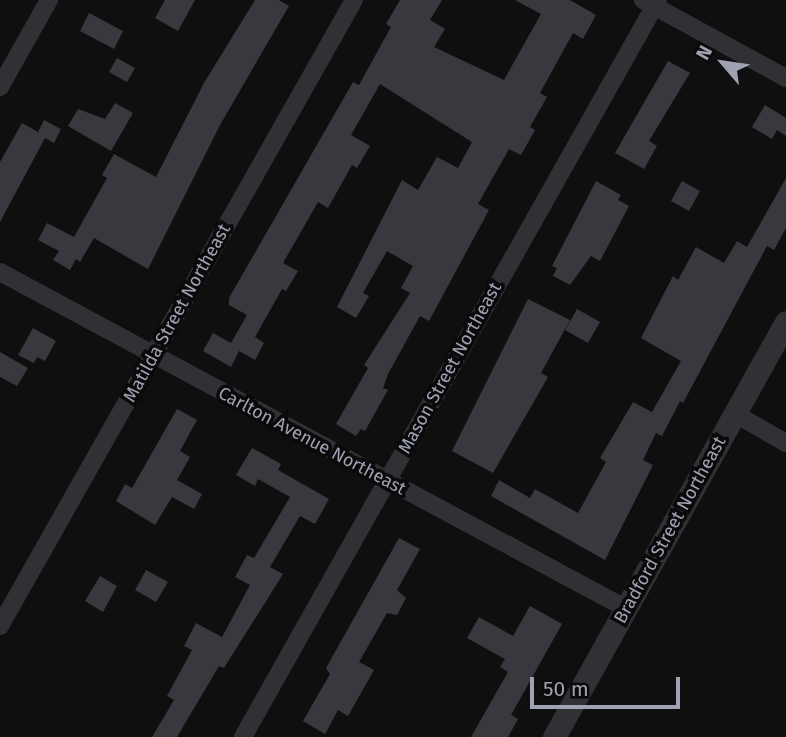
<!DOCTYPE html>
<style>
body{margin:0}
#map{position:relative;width:786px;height:737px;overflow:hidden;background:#0f0f10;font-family:"Fira Sans",sans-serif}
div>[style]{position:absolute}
.building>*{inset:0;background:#38393e}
.minor>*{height:18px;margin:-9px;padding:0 9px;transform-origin:9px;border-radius:9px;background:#303035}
.tertiary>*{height:23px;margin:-11.5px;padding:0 11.5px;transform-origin:11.5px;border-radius:11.5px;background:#303035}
span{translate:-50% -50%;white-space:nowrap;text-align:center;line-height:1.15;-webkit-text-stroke:7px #0a0a0b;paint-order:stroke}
.street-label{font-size:18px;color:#9fa2b2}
.north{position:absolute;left:688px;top:28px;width:70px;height:70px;-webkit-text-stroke:5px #0a0a0b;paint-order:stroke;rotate:299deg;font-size:19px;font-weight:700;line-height:28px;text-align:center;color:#9fa2b2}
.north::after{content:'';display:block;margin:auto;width:24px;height:32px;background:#9fa2b2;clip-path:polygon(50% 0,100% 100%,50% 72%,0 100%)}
.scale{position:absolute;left:530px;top:677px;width:150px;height:32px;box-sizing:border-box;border:4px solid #9fa2b2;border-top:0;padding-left:9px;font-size:21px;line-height:24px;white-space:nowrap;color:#9fa2b2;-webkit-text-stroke:5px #0a0a0b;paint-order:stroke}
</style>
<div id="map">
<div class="building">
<i style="clip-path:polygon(165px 0,195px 0,178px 31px,155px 18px)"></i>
<i style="clip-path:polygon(255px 0,279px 0,289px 6px,220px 125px,148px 269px,94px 238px,80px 262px,76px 259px,70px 270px,53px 260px,59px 251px,38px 240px,47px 223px,74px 237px,107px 178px,102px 175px,114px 154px,156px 177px,204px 83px)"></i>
<i style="clip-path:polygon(400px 0,442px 0,430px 20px,445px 29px,434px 47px,504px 80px,541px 14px,515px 0,570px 0,596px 15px,583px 39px,573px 33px,540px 93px,547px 97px,530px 127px,535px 130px,521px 155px,509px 149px,478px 204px,489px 210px,429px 321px,420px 316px,388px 374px,383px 388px,388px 390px,365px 431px,361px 429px,356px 436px,336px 424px,368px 368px,364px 365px,410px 293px,401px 288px,413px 266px,387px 251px,363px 293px,369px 296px,356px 318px,337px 307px,402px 180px,418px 190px,437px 157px,458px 168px,472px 142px,380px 84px,351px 135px,370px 146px,357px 168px,352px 165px,328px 208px,318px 202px,283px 263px,298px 271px,286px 291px,282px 289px,255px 337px,264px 343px,255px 360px,239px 351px,231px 367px,203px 351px,213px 333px,231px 343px,247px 315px,229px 305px,229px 298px,353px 82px,359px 85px,391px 27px,386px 24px)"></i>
<i style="clip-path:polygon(89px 13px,123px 31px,114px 49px,80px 31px)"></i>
<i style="clip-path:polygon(117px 58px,135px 68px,127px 82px,109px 72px)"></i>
<i style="clip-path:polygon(668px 61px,690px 73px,649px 141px,657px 146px,644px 169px,615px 153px)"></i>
<i style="clip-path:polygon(115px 103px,133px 113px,111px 151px,68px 126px,78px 109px,105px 119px)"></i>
<i style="clip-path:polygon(765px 105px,786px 118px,786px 136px,777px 130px,772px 139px,752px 127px)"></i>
<i style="clip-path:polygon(44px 120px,61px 129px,54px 143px,45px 138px,0 222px,0 162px,22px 123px,38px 132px)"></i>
<i style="clip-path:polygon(786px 178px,786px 228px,774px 250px,767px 246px,683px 403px,680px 401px,662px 436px,656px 433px,643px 460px,653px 465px,605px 560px,491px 496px,499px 480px,530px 498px,535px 489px,578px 513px,606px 462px,600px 458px,633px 402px,652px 412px,681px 361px,641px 338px,673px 276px,678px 280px,696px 247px,724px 263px,737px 241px,747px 247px)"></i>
<i style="clip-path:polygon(596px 181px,621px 195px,618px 200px,629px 206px,600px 261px,591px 256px,570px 285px,553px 276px,557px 268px,552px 266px)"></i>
<i style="clip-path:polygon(682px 181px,700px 191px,689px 211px,671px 201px)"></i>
<i style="clip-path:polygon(528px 299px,570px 320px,541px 373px,548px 377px,493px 473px,452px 451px)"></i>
<i style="clip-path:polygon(577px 309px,600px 322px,588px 343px,565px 330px)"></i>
<i style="clip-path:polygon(33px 328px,56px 341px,45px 361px,37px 357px,34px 363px,18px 355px)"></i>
<i style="clip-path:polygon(0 352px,28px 368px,17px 386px,0 377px)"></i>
<i style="clip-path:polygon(177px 409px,197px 420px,180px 451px,190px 457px,177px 480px,202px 494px,194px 509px,172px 497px,155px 525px,116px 501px,125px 484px,132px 488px)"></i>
<i style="clip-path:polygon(252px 448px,281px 464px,278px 470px,329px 499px,315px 524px,300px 516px,270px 567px,283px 574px,224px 668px,219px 666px,177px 737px,152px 737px,174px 700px,167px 696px,192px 650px,184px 646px,196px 623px,222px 637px,250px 585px,235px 577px,247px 555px,254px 558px,290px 497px,258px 479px,255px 486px,236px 475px)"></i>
<i style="clip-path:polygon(399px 538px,420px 549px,397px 590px,406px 598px,397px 615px,387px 613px,359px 662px,374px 670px,348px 716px,338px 710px,325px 734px,303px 721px,330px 674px,326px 668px)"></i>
<i style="clip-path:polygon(146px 570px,168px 582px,156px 602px,135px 590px)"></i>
<i style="clip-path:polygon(100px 576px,117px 586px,103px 612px,85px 601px)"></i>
<i style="clip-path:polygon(530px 606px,562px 624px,511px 715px,518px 719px,508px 737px,471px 737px,508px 672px,500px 667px,505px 659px,467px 638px,479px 617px,513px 636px)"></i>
</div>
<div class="minor">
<i style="left:643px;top:0;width:163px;rotate:28.6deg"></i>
<i style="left:0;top:87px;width:100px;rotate:-60.6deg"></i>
<i style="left:0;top:272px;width:710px;rotate:28.26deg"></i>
<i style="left:735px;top:414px;width:59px;rotate:29.6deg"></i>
<i style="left:0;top:626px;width:719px;rotate:-60.51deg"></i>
<i style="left:243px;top:737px;width:846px;rotate:-60.62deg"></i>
</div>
<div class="tertiary">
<i style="left:554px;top:737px;width:475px;rotate:-60.8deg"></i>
</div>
<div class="street-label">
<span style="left:177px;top:313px;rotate:-61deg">Matilda Street Northeast</span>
<span style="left:450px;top:368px;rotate:-61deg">Mason Street Northeast</span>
<span style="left:312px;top:441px;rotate:28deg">Carlton Avenue Northeast</span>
<span style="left:670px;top:530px;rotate:-61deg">Bradford Street Northeast</span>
</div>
<div class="north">N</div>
<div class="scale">50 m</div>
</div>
